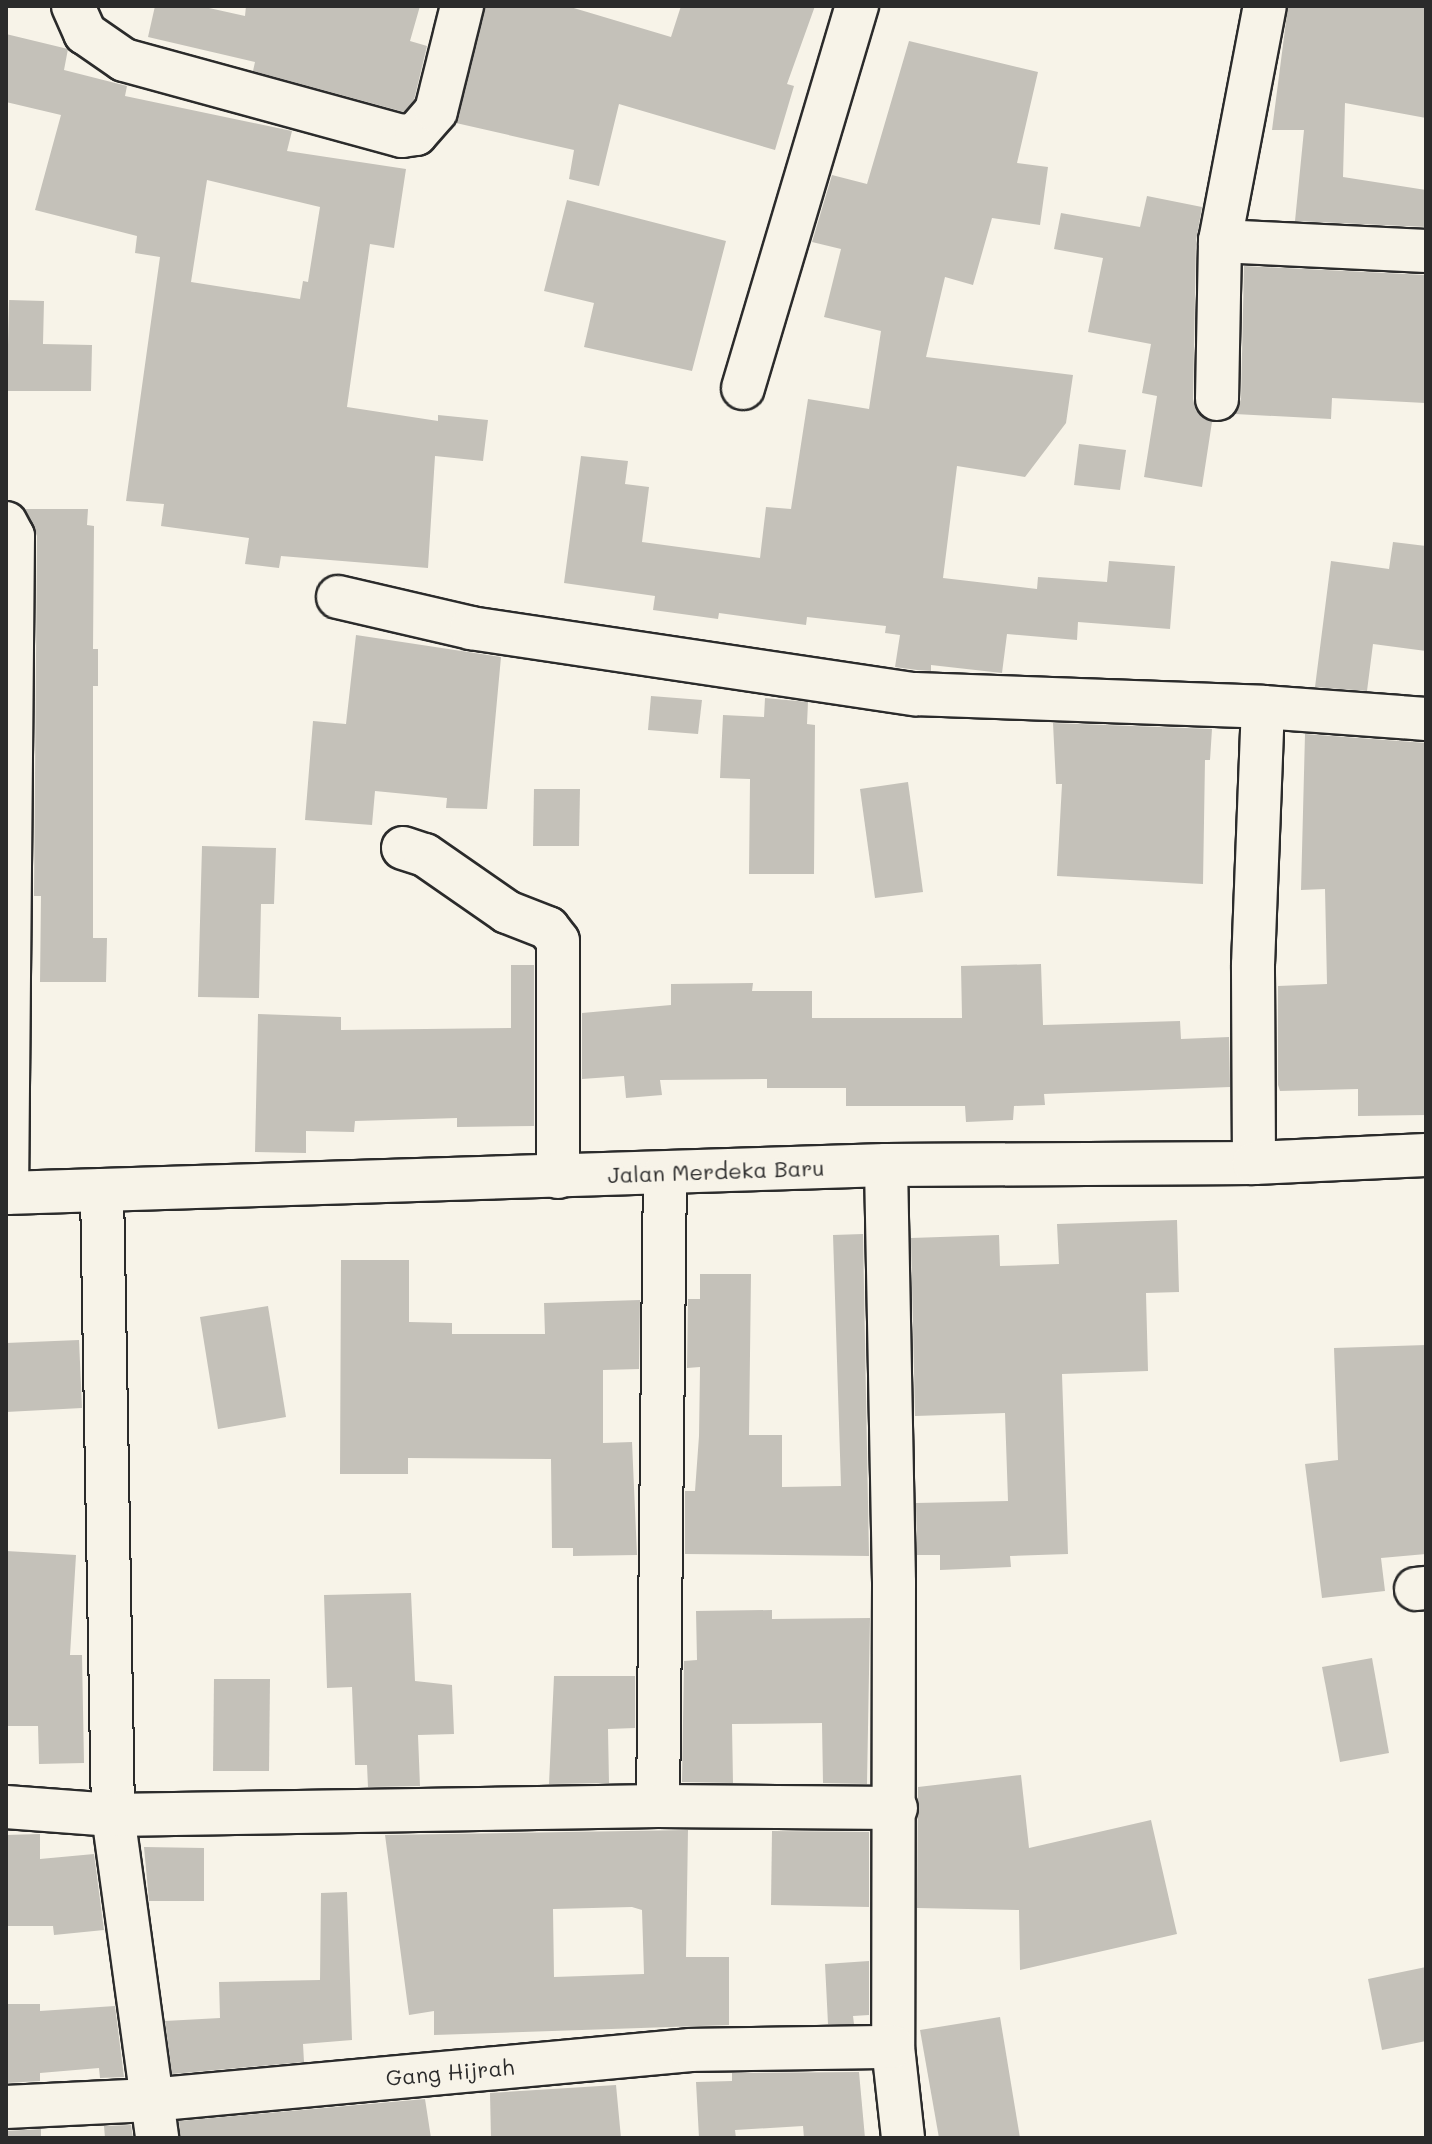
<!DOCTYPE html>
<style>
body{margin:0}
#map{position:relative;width:1432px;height:2144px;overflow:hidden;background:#f7f3e8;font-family:Mali,sans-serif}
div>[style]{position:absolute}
.building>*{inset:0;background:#c4c1b9}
.roads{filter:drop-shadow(2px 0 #2b2b2b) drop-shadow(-2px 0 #2b2b2b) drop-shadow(0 2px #2b2b2b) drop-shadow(0 -2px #2b2b2b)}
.street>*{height:42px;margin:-21px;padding:0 21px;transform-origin:21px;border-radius:21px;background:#f7f3e8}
span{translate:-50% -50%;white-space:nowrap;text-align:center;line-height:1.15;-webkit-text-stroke:8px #f7f3e8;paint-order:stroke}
.street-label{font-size:22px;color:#2b2b2b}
.frame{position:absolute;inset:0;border:8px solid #2b2b2b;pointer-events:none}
</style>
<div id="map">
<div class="building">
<i style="clip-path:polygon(155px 6px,200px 6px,245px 16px,246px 6px,420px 6px,410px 41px,427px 46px,414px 100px,404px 112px,253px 71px,255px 62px,148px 37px)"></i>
<i style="clip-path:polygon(485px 6px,567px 6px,671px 37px,681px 6px,815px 6px,787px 84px,794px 86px,775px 150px,619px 104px,599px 186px,569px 179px,574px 150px,456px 123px)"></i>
<i style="clip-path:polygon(1288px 6px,1426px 6px,1426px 118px,1345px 103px,1343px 177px,1426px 190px,1426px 227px,1295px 221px,1304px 130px,1272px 130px)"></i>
<i style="clip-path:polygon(evenodd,6px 34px,68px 49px,64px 70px,127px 86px,125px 96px,292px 131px,287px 151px,406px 169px,394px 248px,370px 244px,347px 407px,438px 421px,438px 415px,488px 420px,483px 461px,435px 456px,428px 568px,281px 556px,279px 568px,245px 564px,249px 538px,161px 526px,164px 504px,126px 501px,160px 257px,135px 253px,137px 236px,35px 210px,61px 115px,6px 102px,6px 34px,207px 180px,320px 207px,308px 282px,303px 281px,300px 299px,191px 282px,207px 180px)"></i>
<i style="clip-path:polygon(909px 41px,1038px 72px,1017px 163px,1048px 167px,1040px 225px,992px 218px,973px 285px,945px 277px,926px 357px,1073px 375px,1066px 423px,1025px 477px,957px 466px,943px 578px,1037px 589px,1038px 577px,1107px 582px,1109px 561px,1175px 566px,1170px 629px,1078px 622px,1077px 640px,1007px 634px,1002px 673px,931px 665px,931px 671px,917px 670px,895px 667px,900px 635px,885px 633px,886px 626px,807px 617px,806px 625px,719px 613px,718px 619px,653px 610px,655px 596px,564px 583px,581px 456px,628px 461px,625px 484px,649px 487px,642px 542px,760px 558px,766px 507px,791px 509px,808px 399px,869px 409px,881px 331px,824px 317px,841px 249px,812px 242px,832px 175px,867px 184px)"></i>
<i style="clip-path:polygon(1147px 196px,1202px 207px,1196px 241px,1193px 399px,1196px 411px,1212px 422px,1202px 487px,1144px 477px,1157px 396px,1142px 393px,1151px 344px,1088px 332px,1103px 258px,1054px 249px,1061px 213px,1140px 227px)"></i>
<i style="clip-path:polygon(567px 200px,726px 241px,692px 371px,584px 347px,594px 303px,544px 291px)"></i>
<i style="clip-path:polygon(1244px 266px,1426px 275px,1425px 403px,1332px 398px,1331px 419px,1235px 414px,1241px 399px)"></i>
<i style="clip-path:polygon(9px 300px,44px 301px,43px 344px,92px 345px,91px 391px,7px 391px)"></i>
<i style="clip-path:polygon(1079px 444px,1126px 450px,1120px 490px,1074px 485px)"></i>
<i style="clip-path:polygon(25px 509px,88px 509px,87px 525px,94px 526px,93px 649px,98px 649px,98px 686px,93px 686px,93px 938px,107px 938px,106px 982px,40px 982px,41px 896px,34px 896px,37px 536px)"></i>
<i style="clip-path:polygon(1393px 542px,1426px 546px,1426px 651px,1373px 644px,1367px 691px,1315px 687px,1331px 561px,1389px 569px)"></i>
<i style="clip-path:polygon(356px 635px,501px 657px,487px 809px,446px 808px,447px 798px,375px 791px,372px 825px,305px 820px,313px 721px,346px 724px)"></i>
<i style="clip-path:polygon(651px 696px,702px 700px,698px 734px,648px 730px)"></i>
<i style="clip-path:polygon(765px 698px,808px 702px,807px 724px,815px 725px,814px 874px,749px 874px,750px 779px,720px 778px,723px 715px,764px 717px)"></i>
<i style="clip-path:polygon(1053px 723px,1212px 729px,1210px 760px,1205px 760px,1203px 884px,1057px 876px,1062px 784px,1056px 784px)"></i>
<i style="clip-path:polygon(1305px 734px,1426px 743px,1426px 1115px,1358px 1116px,1358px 1089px,1280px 1091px,1278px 1085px,1278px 986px,1327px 984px,1325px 889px,1301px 890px)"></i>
<i style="clip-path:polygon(908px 782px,923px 892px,875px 898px,860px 789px)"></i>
<i style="clip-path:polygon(534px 789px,580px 789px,579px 846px,533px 846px)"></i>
<i style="clip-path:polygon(202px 846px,276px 848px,274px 904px,261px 904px,259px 998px,198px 997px)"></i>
<i style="clip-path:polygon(1041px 964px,1043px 1025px,1180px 1021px,1181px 1039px,1229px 1037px,1230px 1087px,1044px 1094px,1045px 1105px,1014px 1106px,1013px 1120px,966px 1122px,965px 1106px,846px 1106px,846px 1088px,767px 1088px,767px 1079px,660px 1080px,662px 1095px,626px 1098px,624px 1076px,582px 1079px,582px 1013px,671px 1005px,671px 984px,753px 983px,752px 991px,812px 991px,812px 1018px,962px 1018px,961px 966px)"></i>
<i style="clip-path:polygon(511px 965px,534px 965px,534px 1126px,457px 1127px,457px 1118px,355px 1121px,354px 1132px,306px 1131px,306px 1153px,255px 1152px,258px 1014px,341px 1017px,341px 1030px,511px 1028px)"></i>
<i style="clip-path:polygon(1177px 1220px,1179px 1292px,1146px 1293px,1148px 1371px,1062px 1374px,1068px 1554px,1010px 1556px,1011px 1567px,940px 1570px,940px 1555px,917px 1555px,916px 1503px,1008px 1501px,1005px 1413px,915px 1416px,911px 1238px,999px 1235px,1000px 1266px,1059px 1264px,1057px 1224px)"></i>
<i style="clip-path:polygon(863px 1234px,869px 1556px,685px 1554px,685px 1491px,695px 1491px,699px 1436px,700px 1367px,687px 1368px,688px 1299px,700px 1299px,700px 1274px,751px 1274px,749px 1435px,782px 1435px,782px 1487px,841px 1486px,833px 1235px)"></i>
<i style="clip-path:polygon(341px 1260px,409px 1260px,409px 1322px,452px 1323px,452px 1334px,545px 1334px,544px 1303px,640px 1300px,639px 1369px,603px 1370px,603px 1443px,632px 1442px,637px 1555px,573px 1556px,573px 1548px,552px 1548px,551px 1459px,408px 1458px,408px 1474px,340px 1474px)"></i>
<i style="clip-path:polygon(268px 1306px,286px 1417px,218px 1429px,200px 1317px)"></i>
<i style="clip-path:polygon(79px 1340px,82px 1408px,6px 1412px,6px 1343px)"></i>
<i style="clip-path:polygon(1426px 1345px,1426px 1554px,1381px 1558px,1385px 1591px,1322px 1598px,1305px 1464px,1338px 1460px,1334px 1348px)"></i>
<i style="clip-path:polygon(6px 1551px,76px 1555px,70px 1655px,82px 1655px,84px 1763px,39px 1764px,38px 1726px,6px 1726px)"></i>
<i style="clip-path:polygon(411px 1593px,415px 1681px,452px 1685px,454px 1734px,418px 1735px,420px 1786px,368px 1787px,367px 1765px,355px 1765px,352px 1687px,327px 1688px,324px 1595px)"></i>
<i style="clip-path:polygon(772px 1610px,772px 1619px,870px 1618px,867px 1784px,823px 1783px,822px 1723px,732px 1724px,733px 1783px,682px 1782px,684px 1661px,697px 1660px,696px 1611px)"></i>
<i style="clip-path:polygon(1372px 1658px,1389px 1753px,1340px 1762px,1322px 1667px)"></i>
<i style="clip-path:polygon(554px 1676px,635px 1676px,635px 1728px,608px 1729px,609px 1783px,549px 1784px)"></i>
<i style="clip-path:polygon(214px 1679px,270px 1679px,269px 1771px,213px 1771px)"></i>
<i style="clip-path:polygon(1021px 1775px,1029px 1848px,1151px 1820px,1177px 1934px,1020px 1970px,1019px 1910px,917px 1908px,918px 1787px)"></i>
<i style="clip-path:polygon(evenodd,688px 1830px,686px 1957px,729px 1957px,729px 2025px,434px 2035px,434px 2011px,409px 2015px,385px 1835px,688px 1830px,632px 1907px,642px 1910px,644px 1974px,554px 1977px,553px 1909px,632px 1907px)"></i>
<i style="clip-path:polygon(772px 1831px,869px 1832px,869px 1907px,771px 1905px)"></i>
<i style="clip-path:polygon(40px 1834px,40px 1859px,94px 1854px,104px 1930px,54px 1935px,53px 1926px,6px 1926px,6px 1835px)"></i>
<i style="clip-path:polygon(204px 1848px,204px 1901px,149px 1901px,144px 1847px)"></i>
<i style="clip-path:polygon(347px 1892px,352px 2040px,303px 2044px,304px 2062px,172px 2074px,165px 2021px,220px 2018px,219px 1982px,320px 1980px,321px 1893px)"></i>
<i style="clip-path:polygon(869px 1961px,869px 2015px,853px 2016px,854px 2024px,828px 2024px,825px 1964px)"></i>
<i style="clip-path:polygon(1426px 1967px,1426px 2041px,1382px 2050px,1368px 1979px)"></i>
<i style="clip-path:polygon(6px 2004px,40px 2004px,40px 2011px,115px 2006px,124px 2077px,100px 2078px,99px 2068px,40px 2073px,40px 2081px,6px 2083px)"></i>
<i style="clip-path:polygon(1000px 2017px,1020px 2138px,939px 2138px,920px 2030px)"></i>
<i style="clip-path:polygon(859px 2072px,865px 2138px,804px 2138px,803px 2126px,735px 2130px,736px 2138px,699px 2138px,696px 2082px,732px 2081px,732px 2073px)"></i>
<i style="clip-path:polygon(616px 2085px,621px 2138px,491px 2138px,490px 2093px)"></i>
<i style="clip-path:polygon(425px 2099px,431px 2138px,180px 2138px,179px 2121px)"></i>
<i style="clip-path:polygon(131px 2125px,133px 2138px,105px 2138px,104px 2126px)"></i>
<i style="clip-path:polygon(41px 2129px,41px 2138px,6px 2138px,6px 2131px)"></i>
</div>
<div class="roads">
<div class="street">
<i style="left:73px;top:6px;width:30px;rotate:66deg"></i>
<i style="left:85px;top:33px;width:47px;rotate:34.7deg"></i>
<i style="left:124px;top:60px;width:288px;rotate:15.3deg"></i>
<i style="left:402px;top:136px;width:14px;rotate:-8deg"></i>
<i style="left:416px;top:134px;width:30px;rotate:-49deg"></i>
<i style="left:436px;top:111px;width:108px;rotate:-76.1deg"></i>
<i style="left:1220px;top:241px;width:206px;rotate:2.8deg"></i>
<i style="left:743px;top:388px;width:399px;rotate:-73.4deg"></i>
<i style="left:1217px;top:399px;width:158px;rotate:-88.9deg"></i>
<i style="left:1220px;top:241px;width:239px;rotate:-79.2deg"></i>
<i style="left:6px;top:523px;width:15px;rotate:62deg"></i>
<i style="left:13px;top:536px;width:657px;rotate:90.52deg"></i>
<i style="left:338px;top:597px;width:137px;rotate:13.1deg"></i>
<i style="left:471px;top:628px;width:449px;rotate:8.5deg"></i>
<i style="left:915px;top:694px;width:348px;rotate:2.1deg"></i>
<i style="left:1263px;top:707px;width:163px;rotate:4.2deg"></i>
<i style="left:403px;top:848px;width:23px;rotate:18deg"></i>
<i style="left:425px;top:855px;width:100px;rotate:34.8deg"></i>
<i style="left:507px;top:912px;width:44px;rotate:21.3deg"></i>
<i style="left:548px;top:928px;width:16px;rotate:52deg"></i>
<i style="left:558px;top:941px;width:236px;rotate:90deg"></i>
<i style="left:1254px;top:1163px;width:198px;rotate:-90.3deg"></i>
<i style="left:1253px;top:965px;width:258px;rotate:-87.8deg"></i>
<i style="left:886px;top:1165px;width:418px;rotate:88.9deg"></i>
<i style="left:894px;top:1583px;width:464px;rotate:90.1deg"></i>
<i style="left:893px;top:2047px;width:92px;rotate:83.7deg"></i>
<i style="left:102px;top:1190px;width:625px;rotate:88.99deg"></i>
<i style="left:113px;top:1815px;width:326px;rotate:82.2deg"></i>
<i style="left:6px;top:1193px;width:880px;rotate:-1.82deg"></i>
<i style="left:886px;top:1165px;width:368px;rotate:-0.3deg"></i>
<i style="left:1254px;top:1163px;width:172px;rotate:-2.7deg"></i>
<i style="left:1416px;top:1589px;width:10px;rotate:-6deg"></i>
<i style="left:658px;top:1806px;width:633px;rotate:-89.37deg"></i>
<i style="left:6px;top:1807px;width:107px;rotate:4.3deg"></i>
<i style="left:113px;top:1815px;width:545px;rotate:-0.95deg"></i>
<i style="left:658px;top:1806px;width:238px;rotate:0.5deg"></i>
<i style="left:6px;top:2107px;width:144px;rotate:-2.8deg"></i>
<i style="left:150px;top:2100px;width:543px;rotate:-5.28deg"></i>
<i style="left:691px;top:2050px;width:202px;rotate:-0.9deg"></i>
</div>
</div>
<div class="street-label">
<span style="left:716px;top:1171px;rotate:-2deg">Jalan Merdeka Baru</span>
<span style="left:450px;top:2072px;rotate:-5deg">Gang Hijrah</span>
</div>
<div class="frame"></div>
</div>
